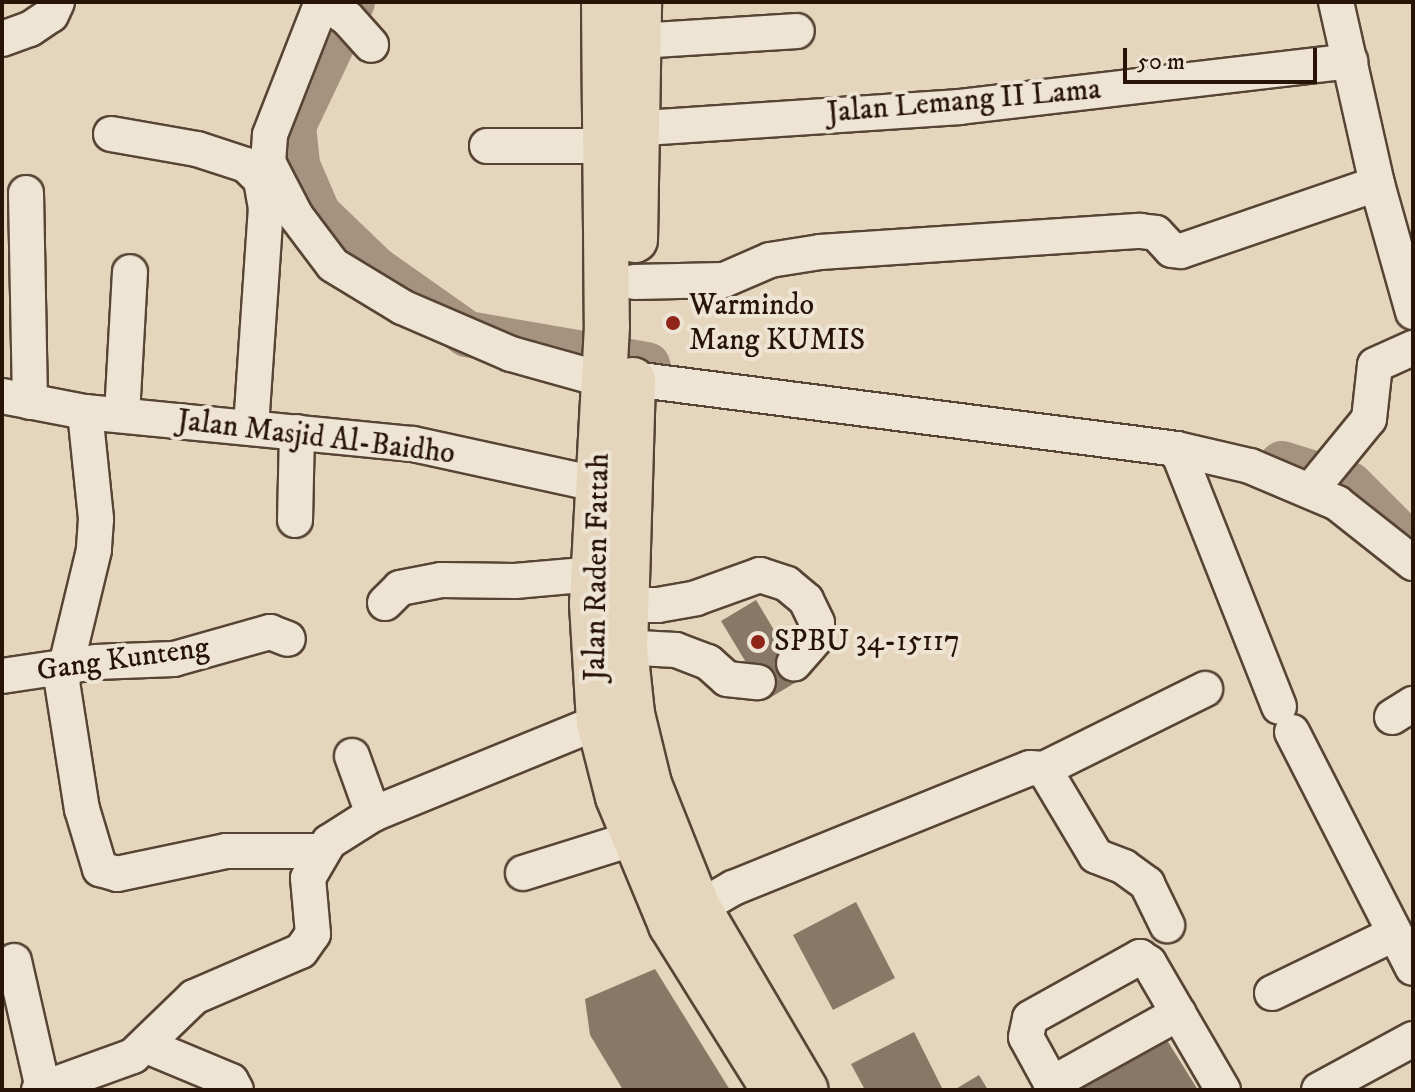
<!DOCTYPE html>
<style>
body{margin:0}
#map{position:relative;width:1415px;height:1092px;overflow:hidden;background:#e5d5bd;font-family:"IM FELL DW Pica",serif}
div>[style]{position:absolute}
.river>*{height:46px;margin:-23px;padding:0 23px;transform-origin:23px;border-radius:23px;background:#a5937f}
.building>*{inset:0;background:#8a7866}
.roads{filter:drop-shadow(2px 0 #574434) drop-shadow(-2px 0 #574434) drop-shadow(0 2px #574434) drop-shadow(0 -2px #574434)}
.minor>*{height:34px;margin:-17px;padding:0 17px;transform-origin:17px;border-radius:17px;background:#eee4d4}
.major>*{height:44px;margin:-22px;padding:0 22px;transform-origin:22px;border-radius:22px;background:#e5d5bd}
.dots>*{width:22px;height:22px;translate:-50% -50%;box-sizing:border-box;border:4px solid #eee4d4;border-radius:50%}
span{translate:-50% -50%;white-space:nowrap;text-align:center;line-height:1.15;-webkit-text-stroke:8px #eee4d4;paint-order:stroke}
.street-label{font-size:30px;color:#281407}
.poi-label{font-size:30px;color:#281407}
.left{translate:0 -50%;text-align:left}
.frame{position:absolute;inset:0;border:4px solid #281407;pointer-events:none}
.scale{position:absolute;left:1123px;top:48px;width:194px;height:36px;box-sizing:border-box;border:4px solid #281407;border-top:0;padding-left:10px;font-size:24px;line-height:28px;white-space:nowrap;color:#281407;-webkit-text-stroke:6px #eee4d4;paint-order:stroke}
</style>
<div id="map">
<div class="river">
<i style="left:352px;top:2px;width:137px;rotate:115.4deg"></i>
<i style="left:293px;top:126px;width:39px;rotate:84deg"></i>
<i style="left:297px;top:165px;width:53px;rotate:66.8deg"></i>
<i style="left:318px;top:214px;width:79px;rotate:44deg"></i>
<i style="left:375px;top:269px;width:113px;rotate:35.2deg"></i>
<i style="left:467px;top:334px;width:183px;rotate:9.8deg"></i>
<i style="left:1282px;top:464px;width:71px;rotate:17.2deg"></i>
<i style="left:1350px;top:485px;width:89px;rotate:45deg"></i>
</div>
<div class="building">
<i style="clip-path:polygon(756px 600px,803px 678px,768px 699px,721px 621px)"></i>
<i style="clip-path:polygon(856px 902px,895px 978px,833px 1010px,793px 935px)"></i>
<i style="clip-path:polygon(655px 969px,730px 1090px,623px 1090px,590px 1035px,585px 999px)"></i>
<i style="clip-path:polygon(1160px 1029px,1198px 1090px,1071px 1090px)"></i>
<i style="clip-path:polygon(914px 1032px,943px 1090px,865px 1090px,851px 1064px)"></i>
<i style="clip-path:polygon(979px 1075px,988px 1090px,954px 1090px)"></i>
</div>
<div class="roads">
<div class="minor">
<i style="left:322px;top:2px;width:143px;rotate:111.4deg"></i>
<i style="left:270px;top:135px;width:27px;rotate:94deg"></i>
<i style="left:268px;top:162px;width:61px;rotate:62.6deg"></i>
<i style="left:296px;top:216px;width:61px;rotate:52.9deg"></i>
<i style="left:333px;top:265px;width:81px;rotate:31.3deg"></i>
<i style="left:402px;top:307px;width:119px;rotate:23.3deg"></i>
<i style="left:511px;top:354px;width:97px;rotate:15.6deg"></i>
<i style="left:323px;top:2px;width:29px;rotate:34deg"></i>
<i style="left:347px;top:18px;width:36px;rotate:48deg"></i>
<i style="left:1336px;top:2px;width:187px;rotate:77.3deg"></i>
<i style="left:1377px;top:184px;width:133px;rotate:74.3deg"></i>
<i style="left:2px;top:39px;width:30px;rotate:-20deg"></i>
<i style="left:30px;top:29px;width:25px;rotate:-34deg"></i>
<i style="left:51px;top:15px;width:14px;rotate:-65deg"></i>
<i style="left:639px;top:41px;width:158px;rotate:-3.6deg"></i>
<i style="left:614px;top:130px;width:347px;rotate:-3.8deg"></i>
<i style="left:960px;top:107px;width:393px;rotate:-6.7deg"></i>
<i style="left:111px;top:134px;width:87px;rotate:9.9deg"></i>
<i style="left:197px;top:149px;width:52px;rotate:18.1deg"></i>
<i style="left:246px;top:165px;width:21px;rotate:45deg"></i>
<i style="left:261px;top:180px;width:27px;rotate:80deg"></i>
<i style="left:266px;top:207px;width:220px;rotate:93.9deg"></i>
<i style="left:487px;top:146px;width:118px"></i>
<i style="left:26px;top:193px;width:209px;rotate:88.9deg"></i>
<i style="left:634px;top:282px;width:90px;rotate:-1.3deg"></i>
<i style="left:724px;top:280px;width:50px;rotate:-23.5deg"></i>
<i style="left:770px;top:260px;width:51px;rotate:-9.1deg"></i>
<i style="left:820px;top:252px;width:321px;rotate:-3.8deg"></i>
<i style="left:1140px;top:231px;width:16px;rotate:7deg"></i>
<i style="left:1156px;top:233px;width:23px;rotate:47deg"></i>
<i style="left:1172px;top:250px;width:9px;rotate:6deg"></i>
<i style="left:1181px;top:251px;width:207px;rotate:-18.9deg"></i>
<i style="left:633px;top:379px;width:548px;rotate:7.33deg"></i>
<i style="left:1177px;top:449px;width:75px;rotate:13.1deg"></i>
<i style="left:1250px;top:466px;width:95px;rotate:23deg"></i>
<i style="left:1337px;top:503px;width:97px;rotate:38.3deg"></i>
<i style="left:2px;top:396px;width:85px;rotate:10.9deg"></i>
<i style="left:85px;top:412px;width:330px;rotate:5.6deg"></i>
<i style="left:413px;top:444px;width:212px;rotate:12.3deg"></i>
<i style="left:85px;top:412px;width:108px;rotate:84.1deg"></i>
<i style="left:96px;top:519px;width:31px;rotate:94deg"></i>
<i style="left:94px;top:550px;width:136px;rotate:103.6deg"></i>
<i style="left:62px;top:682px;width:129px;rotate:81.1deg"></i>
<i style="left:82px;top:809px;width:63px;rotate:73.3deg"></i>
<i style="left:100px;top:869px;width:18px;rotate:16deg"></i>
<i style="left:117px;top:874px;width:111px;rotate:-11.9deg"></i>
<i style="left:226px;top:851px;width:93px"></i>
<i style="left:122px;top:415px;width:143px;rotate:-86.8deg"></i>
<i style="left:1177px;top:449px;width:277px;rotate:68.4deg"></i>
<i style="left:1310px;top:491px;width:93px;rotate:-50.7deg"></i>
<i style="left:1369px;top:419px;width:54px;rotate:-83.7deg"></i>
<i style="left:1375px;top:365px;width:42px;rotate:-24.1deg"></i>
<i style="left:295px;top:520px;width:88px;rotate:-88.7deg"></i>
<i style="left:385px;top:603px;width:21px;rotate:-45deg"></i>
<i style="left:400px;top:588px;width:42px;rotate:-11deg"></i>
<i style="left:441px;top:580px;width:74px;rotate:0.8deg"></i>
<i style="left:515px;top:581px;width:78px;rotate:-5.1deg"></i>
<i style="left:605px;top:605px;width:53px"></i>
<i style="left:658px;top:605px;width:39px;rotate:-10deg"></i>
<i style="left:696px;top:598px;width:68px;rotate:-19.8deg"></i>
<i style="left:760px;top:575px;width:28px;rotate:18deg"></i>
<i style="left:787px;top:584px;width:25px;rotate:40deg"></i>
<i style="left:806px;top:600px;width:25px;rotate:64deg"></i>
<i style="left:817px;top:623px;width:14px;rotate:90deg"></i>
<i style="left:817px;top:637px;width:35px;rotate:131deg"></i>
<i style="left:600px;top:646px;width:76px;rotate:3deg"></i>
<i style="left:676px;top:650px;width:34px;rotate:21deg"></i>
<i style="left:708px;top:662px;width:25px;rotate:42deg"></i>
<i style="left:727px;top:679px;width:31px;rotate:6deg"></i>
<i style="left:2px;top:676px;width:95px;rotate:-8.5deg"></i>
<i style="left:96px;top:662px;width:78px;rotate:-2.2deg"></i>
<i style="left:174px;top:659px;width:100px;rotate:-15.7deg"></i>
<i style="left:270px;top:632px;width:19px;rotate:21deg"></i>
<i style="left:1392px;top:717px;width:25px;rotate:-32deg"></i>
<i style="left:1292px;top:732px;width:265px;rotate:62.9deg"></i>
<i style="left:352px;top:756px;width:62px;rotate:70.1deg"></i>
<i style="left:1044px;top:769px;width:180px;rotate:-26.4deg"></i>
<i style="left:523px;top:873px;width:117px;rotate:-17.4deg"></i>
<i style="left:678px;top:920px;width:64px;rotate:-30.2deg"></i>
<i style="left:733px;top:888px;width:320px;rotate:-22deg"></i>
<i style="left:1030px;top:768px;width:14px;rotate:4deg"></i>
<i style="left:1044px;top:769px;width:101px;rotate:59.1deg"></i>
<i style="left:1096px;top:856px;width:30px;rotate:21deg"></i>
<i style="left:1124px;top:867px;width:29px;rotate:36deg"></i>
<i style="left:1147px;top:884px;width:46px;rotate:64deg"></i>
<i style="left:14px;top:961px;width:131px;rotate:77.2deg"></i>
<i style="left:1272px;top:993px;width:136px;rotate:-25.8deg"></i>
<i style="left:147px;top:1046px;width:91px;rotate:22.6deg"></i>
<i style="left:231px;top:1081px;width:10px;rotate:61deg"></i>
<i style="left:1051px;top:1084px;width:146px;rotate:-29deg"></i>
<i style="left:39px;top:1090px;width:100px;rotate:-19.9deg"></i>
<i style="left:133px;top:1056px;width:85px;rotate:-44deg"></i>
<i style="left:194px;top:997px;width:116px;rotate:-23.3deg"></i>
<i style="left:301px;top:951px;width:21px;rotate:-55deg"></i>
<i style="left:313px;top:934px;width:56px;rotate:-95.1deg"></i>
<i style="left:308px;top:878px;width:42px;rotate:-59.7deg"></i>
<i style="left:329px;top:842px;width:52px;rotate:-32.5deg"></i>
<i style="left:373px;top:814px;width:244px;rotate:-22.2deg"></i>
<i style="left:1055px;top:1090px;width:60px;rotate:-118.7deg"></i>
<i style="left:1026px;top:1037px;width:19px;rotate:-78deg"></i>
<i style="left:1030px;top:1018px;width:126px;rotate:-29deg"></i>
<i style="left:1140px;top:957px;width:11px;rotate:34deg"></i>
<i style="left:1149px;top:963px;width:147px;rotate:59.8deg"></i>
<i style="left:1319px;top:1090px;width:107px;rotate:-28.5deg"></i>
</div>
<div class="major">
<i style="left:604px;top:2px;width:324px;rotate:89.5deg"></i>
<i style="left:607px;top:326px;width:278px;rotate:93.1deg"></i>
<i style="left:592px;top:604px;width:118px;rotate:86.6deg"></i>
<i style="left:599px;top:722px;width:77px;rotate:75.8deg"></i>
<i style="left:618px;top:797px;width:139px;rotate:67.5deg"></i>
<i style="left:671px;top:925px;width:195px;rotate:58deg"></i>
<i style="left:635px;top:240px;width:238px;rotate:-89deg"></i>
<i style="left:633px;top:380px;width:268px;rotate:91.7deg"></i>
<i style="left:625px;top:648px;width:66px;rotate:83.9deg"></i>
<i style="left:632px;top:714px;width:72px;rotate:76.3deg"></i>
<i style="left:649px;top:784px;width:132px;rotate:68.3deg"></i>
<i style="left:698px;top:907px;width:212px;rotate:59.5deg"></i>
</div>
</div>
<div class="dots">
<i style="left:673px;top:323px;background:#8f2418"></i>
<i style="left:758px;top:642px;background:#8f2418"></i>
</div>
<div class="street-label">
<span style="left:964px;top:102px;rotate:-5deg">Jalan Lemang II Lama</span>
<span style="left:316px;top:438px;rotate:7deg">Jalan Masjid Al-Baidho</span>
<span style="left:598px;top:567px;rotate:-89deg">Jalan Raden Fattah</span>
<span style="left:123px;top:660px;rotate:-8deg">Gang Kunteng</span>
</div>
<div class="poi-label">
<span class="left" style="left:689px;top:323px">Warmindo<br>Mang KUMIS</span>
<span class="left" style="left:774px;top:642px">SPBU 34-15117</span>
</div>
<div class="frame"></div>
<div class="scale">50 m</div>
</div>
